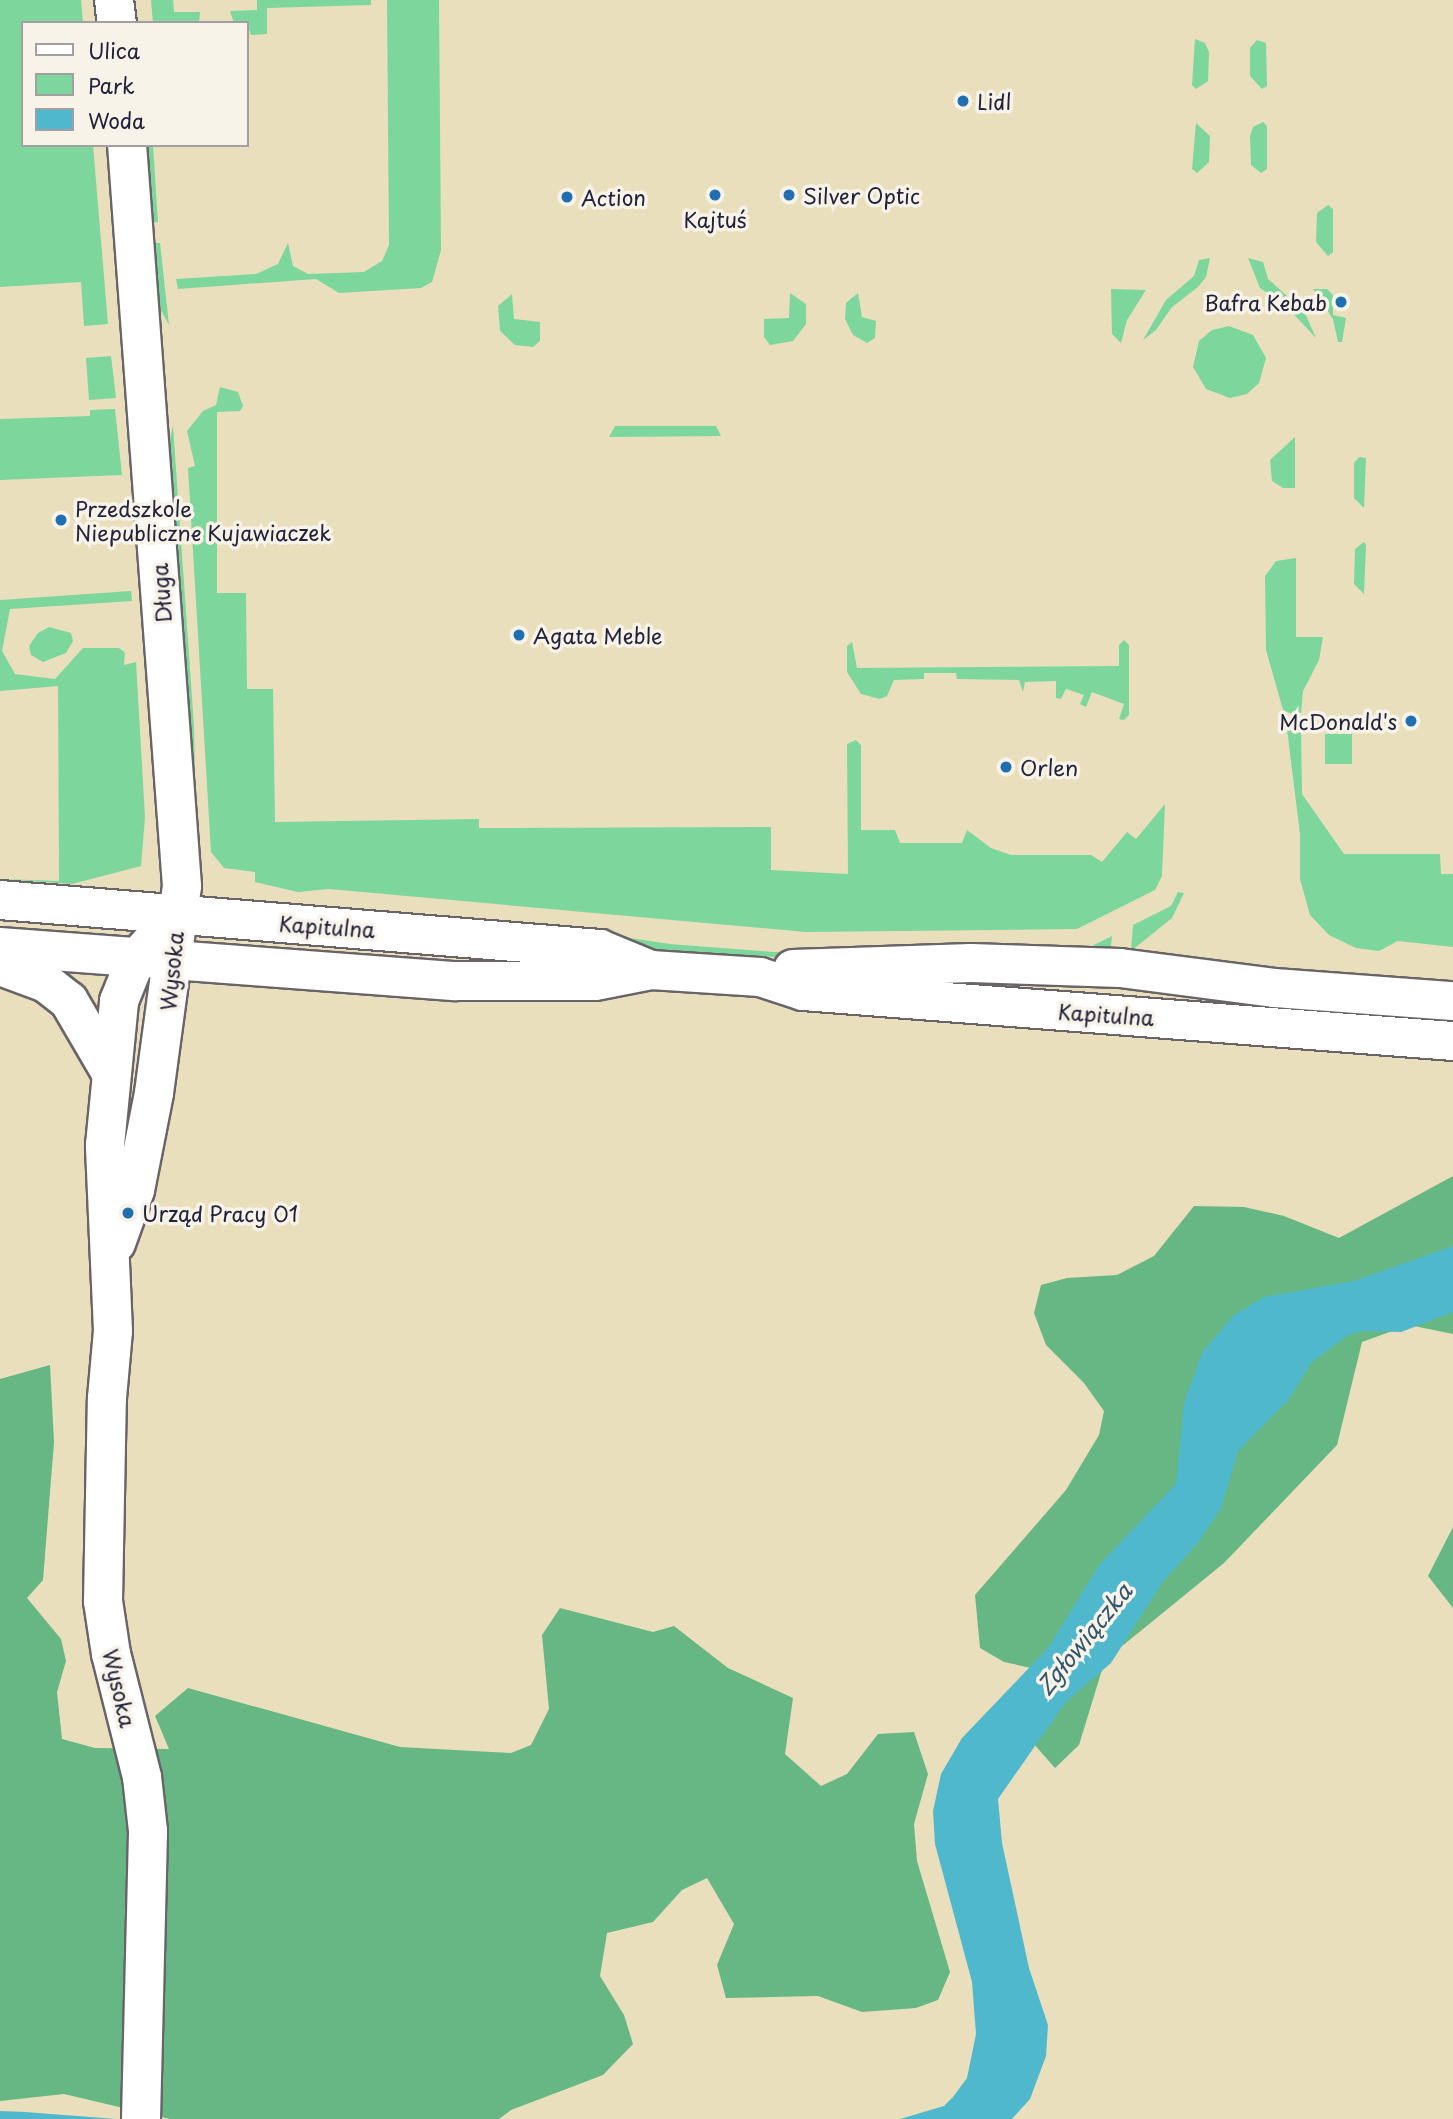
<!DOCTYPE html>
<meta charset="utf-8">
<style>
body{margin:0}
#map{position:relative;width:1453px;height:2119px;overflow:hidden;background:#e9dfbc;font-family:"Playpen Sans",sans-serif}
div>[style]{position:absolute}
.green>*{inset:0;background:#7dd69c}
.forest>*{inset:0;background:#66b784}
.water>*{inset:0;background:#50b8cd}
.roads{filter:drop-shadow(2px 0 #686468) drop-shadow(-2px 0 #686468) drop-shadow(0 2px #686468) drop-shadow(0 -2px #686468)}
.secondary>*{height:38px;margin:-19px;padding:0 19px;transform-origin:19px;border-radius:19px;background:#fff}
.dots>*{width:19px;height:19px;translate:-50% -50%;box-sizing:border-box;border:4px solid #f7f3e8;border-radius:50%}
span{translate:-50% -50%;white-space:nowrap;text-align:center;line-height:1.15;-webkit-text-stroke:7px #f7f3e8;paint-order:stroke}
.poi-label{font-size:21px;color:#22223b}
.left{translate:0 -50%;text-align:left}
.right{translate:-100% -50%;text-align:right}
.street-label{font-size:21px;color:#22223b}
.water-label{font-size:23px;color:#32566e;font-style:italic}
.legend{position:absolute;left:21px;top:21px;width:228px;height:126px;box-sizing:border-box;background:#f7f3e8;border:2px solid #a29fa3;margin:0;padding:9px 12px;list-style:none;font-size:21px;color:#22223b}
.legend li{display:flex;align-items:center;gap:14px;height:35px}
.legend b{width:35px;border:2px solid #a29fa3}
</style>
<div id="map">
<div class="green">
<i style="clip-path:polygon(0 0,81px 0,83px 23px,23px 23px,23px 145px,93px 145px,108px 324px,84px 326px,81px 282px,0 287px)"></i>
<i style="clip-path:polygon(151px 0,173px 0,174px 12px,200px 12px,199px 23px,153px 23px)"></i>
<i style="clip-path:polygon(257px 0,371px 0,371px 5px,267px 8px,267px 34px,251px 35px,247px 23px,234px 23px,230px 11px,257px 10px)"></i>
<i style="clip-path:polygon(387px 0,439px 0,441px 250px,432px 282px,421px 288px,339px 293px,316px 279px,178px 289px,176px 279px,256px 274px,278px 264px,288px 243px,293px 266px,308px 274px,364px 272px,382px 261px,389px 245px)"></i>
<i style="clip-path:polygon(1195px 39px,1205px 43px,1209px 52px,1208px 81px,1196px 89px,1192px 85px)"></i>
<i style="clip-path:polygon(1257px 40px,1266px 43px,1267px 86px,1262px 89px,1250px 76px,1250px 48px)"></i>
<i style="clip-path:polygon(1263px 122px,1267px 126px,1267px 169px,1261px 173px,1251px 165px,1250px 136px,1253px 127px)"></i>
<i style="clip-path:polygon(1196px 123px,1210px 136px,1209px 162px,1197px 173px,1192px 169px)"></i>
<i style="clip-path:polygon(143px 145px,153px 145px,158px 222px,150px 223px)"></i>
<i style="clip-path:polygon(1328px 205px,1333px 209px,1333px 252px,1328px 256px,1316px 242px,1317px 213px)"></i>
<i style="clip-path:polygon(151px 243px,160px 243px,169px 325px,156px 301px)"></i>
<i style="clip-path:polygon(1210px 258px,1206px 277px,1198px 287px,1172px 307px,1156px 330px,1143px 340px,1166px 300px,1194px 276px,1199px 260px)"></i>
<i style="clip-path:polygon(1248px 258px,1263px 262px,1268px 279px,1304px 311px,1316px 338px,1284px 304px,1260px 288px)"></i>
<i style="clip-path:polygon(1111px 289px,1146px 290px,1127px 320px,1121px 343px,1112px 334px)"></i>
<i style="clip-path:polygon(1313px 289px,1327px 289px,1333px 295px,1333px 315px,1346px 318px,1342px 342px,1338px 342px,1333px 319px)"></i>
<i style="clip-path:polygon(790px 293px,806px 304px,806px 324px,793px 341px,770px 345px,764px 337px,764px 319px,789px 318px)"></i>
<i style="clip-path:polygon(858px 293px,862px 317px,876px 321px,875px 338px,867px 343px,853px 335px,845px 319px,846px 303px)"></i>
<i style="clip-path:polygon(512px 294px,514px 319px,540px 322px,540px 341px,533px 347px,515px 345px,500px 331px,498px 306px)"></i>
<i style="clip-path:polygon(1229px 326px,1253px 335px,1266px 358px,1259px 383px,1247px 394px,1230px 398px,1206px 389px,1193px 367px,1199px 341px,1212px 330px)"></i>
<i style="clip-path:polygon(111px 356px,116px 398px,89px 400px,86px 358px)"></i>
<i style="clip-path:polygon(220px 387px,238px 392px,243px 406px,240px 411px,217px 412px,217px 593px,246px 593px,247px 689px,273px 689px,275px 822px,479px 819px,479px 828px,771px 827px,771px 870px,848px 874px,847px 744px,856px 740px,861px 745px,861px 830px,895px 830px,900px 843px,962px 843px,967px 830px,991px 848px,1011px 855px,1091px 855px,1102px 862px,1127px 832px,1136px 839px,1165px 804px,1162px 876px,1155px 890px,1077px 929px,806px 932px,329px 889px,298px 892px,255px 882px,255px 872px,224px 868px,211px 852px,188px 468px,195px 466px,187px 431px,203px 411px,216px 405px)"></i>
<i style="clip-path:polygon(115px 409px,122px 475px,0 480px,0 419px,90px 416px,90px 410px)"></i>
<i style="clip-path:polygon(173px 426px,194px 726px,197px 853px,168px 447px)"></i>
<i style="clip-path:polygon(615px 426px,716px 426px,721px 436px,609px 437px)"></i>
<i style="clip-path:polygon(1295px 437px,1295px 488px,1283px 488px,1272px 481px,1270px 460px)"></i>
<i style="clip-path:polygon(1359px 457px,1366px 458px,1364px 508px,1354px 498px,1354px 463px)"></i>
<i style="clip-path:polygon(1364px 542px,1366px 545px,1364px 594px,1354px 584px,1355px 549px)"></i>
<i style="clip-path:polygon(1296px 558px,1296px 637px,1323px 637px,1319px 660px,1303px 691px,1301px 713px,1292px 714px,1283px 710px,1266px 650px,1265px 576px,1276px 561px)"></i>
<i style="clip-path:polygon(131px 591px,132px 601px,10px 609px,2px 651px,15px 674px,55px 679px,83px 648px,119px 648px,125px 653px,124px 665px,136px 662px,145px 817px,141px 866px,72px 884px,0 879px,59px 881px,58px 686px,0 691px,0 600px)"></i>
<i style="clip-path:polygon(49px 627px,71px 633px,73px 641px,66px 653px,43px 662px,31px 655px,29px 646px,38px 633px)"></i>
<i style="clip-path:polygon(1124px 640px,1129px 645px,1129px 715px,1124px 720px,1119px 719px,1124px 704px,1092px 692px,1086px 707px,1080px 704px,1084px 695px,1066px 689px,1061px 699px,1056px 698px,1056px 681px,1025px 682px,1023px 692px,1019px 680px,957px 679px,956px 673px,924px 673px,924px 679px,894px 680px,887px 696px,880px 699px,861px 694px,847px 672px,847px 646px,852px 642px,857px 668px,1119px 666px,1119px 645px)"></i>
<i style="clip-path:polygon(1301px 725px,1302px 794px,1344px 854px,1440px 854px,1441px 874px,1453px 874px,1453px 947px,1398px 941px,1379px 951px,1356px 948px,1329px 935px,1310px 915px,1300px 879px,1300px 834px,1287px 729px)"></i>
<i style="clip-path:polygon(1325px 734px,1352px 734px,1352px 764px,1325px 764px)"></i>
<i style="clip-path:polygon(1178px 892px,1184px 893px,1172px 918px,1131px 951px,1133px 925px,1171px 906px)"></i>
<i style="clip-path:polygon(563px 928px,670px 944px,774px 952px,1082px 951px,1112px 936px,1110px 956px,793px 958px,654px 950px)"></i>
</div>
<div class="forest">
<i style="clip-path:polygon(1453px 1176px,1453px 1334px,1409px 1325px,1362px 1342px,1337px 1445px,1224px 1563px,1105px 1660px,1079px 1745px,1055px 1768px,1025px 1734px,1031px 1668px,1004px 1662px,980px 1648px,975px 1595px,1066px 1490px,1099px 1435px,1104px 1411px,1084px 1383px,1046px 1345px,1034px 1313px,1041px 1285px,1067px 1278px,1117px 1275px,1154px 1256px,1194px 1206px,1244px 1207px,1284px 1216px,1339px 1238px)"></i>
<i style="clip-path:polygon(50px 1365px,54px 1442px,43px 1580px,27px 1598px,61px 1639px,66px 1661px,57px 1692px,62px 1739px,95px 1748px,169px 1749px,155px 1716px,188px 1688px,400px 1747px,511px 1753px,531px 1745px,549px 1709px,542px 1635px,560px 1608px,653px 1632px,674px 1626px,728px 1668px,793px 1698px,785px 1754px,821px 1786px,847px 1774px,878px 1734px,914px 1732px,928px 1774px,914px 1824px,917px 1861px,950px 1972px,938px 2000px,916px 2008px,862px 2012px,818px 1996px,726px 1998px,717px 1965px,734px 1924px,707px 1878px,682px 1890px,653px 1922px,607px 1933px,600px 1976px,624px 2015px,633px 2044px,603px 2075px,511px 2110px,499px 2119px,170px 2119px,64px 2094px,0 2101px,0 1379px)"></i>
<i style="clip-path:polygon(1453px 1527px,1453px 1608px,1428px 1576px)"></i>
</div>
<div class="water">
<i style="clip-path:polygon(1453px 1246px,1453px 1312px,1401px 1332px,1361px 1331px,1348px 1335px,1311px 1363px,1289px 1399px,1238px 1451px,1221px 1508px,1198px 1543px,1164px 1580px,1111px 1663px,1065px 1703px,998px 1799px,1002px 1843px,1029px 1968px,1048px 2025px,1046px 2056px,1030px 2099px,1012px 2119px,900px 2119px,944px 2106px,953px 2097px,967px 2078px,976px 2034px,972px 1982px,935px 1844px,933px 1811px,941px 1774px,962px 1738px,1049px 1647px,1099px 1565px,1176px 1484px,1184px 1403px,1202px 1353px,1233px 1316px,1264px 1297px,1354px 1281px)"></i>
<i style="clip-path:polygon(0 2111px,25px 2112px,116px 2119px,0 2119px)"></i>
</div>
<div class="roads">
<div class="secondary">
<i style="left:114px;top:0;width:23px;rotate:83deg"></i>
<i style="left:0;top:900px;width:602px;rotate:4.67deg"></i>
<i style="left:600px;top:949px;width:55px;rotate:22.4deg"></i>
<i style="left:0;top:947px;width:457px;rotate:4.3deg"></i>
<i style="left:456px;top:981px;width:139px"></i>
<i style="left:595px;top:981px;width:57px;rotate:-11.1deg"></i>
<i style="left:651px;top:970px;width:109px;rotate:3.7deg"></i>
<i style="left:760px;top:977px;width:45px;rotate:18deg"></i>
<i style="left:803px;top:991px;width:652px;rotate:4.4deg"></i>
<i style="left:0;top:966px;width:49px;rotate:20.3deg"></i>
<i style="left:46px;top:983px;width:29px;rotate:38deg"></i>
<i style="left:69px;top:1001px;width:83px;rotate:59.7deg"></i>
<i style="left:793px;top:969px;width:178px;rotate:-1.9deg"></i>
<i style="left:971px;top:963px;width:149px;rotate:1.9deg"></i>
<i style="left:1120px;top:968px;width:155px;rotate:7.4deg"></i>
<i style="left:1274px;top:988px;width:179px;rotate:4.2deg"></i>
<i style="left:116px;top:1243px;width:56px;rotate:-70.3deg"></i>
<i style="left:135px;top:1190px;width:99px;rotate:-78.9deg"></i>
<i style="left:154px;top:1093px;width:209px;rotate:-82.3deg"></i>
<i style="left:182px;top:886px;width:743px;rotate:-94.24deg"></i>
<i style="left:141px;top:2119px;width:288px;rotate:-88.6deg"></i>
<i style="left:148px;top:1831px;width:54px;rotate:-96.3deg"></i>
<i style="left:142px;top:1777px;width:127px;rotate:-104.1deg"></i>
<i style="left:111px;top:1654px;width:54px;rotate:-98.6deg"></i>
<i style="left:103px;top:1601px;width:203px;rotate:-88.9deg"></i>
<i style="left:107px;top:1398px;width:67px;rotate:-84.9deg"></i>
<i style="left:113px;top:1331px;width:186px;rotate:-92.5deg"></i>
<i style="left:105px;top:1145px;width:145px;rotate:-84.4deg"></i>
<i style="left:119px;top:1001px;width:45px;rotate:-68deg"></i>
<i style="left:136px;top:959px;width:61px;rotate:-47.7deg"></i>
</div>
</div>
<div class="dots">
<i style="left:963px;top:101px;background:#1f6fb2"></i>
<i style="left:715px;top:195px;background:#1f6fb2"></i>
<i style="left:789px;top:195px;background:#1f6fb2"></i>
<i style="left:567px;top:197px;background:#1f6fb2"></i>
<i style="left:1341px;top:302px;background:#1f6fb2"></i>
<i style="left:61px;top:520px;background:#1f6fb2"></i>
<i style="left:519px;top:635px;background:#1f6fb2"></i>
<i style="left:1411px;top:721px;background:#1f6fb2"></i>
<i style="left:1006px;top:767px;background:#1f6fb2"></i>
<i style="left:128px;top:1213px;background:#1f6fb2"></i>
</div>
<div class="poi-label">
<span class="left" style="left:977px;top:101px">Lidl</span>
<span class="left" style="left:803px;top:195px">Silver Optic</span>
<span class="left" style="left:581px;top:197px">Action</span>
<span style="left:715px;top:219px">Kajtuś</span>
<span class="right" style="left:1327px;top:302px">Bafra Kebab</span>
<span class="left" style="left:75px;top:520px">Przedszkole<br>Niepubliczne Kujawiaczek</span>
<span class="left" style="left:533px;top:635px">Agata Meble</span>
<span class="right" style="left:1397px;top:721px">McDonald's</span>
<span class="left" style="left:1020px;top:767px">Orlen</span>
<span class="left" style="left:142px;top:1213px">Urząd Pracy 01</span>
</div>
<div class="street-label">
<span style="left:161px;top:593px;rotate:-94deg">Długa</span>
<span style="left:327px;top:926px;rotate:4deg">Kapitulna</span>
<span style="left:171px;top:971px;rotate:-84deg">Wysoka</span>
<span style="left:1106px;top:1014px;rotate:4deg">Kapitulna</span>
<span style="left:120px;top:1688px;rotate:77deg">Wysoka</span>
</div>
<div class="water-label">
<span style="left:1084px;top:1639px;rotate:-51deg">Zgłowiączka</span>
</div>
<ul class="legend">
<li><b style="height:9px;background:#fff"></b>Ulica</li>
<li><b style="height:19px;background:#7dd69c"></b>Park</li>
<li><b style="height:19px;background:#50b8cd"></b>Woda</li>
</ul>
</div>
